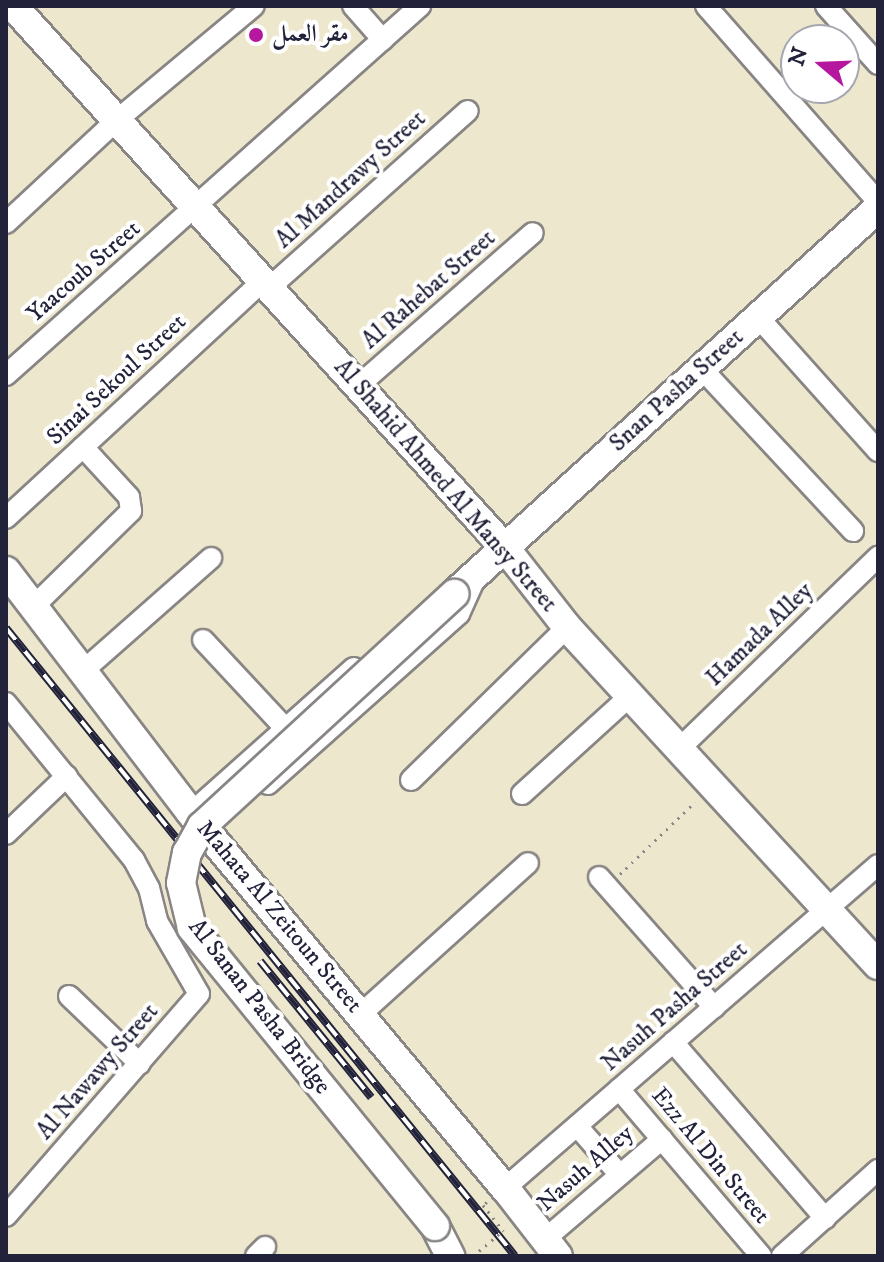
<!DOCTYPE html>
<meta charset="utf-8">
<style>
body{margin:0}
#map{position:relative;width:884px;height:1262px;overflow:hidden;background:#ede8cd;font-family:"IM FELL DW Pica",Amiri,serif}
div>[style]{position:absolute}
.path>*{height:3px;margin-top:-1.5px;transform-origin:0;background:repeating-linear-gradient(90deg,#888584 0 2px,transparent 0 8px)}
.roads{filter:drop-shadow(2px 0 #888584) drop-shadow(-2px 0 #888584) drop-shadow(0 2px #888584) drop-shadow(0 -2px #888584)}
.street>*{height:20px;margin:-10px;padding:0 10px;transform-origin:10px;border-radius:10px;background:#fff}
.secondary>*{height:28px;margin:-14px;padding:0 14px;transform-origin:14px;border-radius:14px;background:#fff}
.rail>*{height:8px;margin-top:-4px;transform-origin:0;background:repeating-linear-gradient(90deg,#fff 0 15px,#22223b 0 30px);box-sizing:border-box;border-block:2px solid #22223b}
.path-bridge>*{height:3px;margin-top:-1.5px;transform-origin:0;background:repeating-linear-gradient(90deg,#888584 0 2px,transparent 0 8px)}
.bridges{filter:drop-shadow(2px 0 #888584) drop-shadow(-2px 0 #888584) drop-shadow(0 2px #888584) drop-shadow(0 -2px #888584)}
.secondary-bridge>*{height:28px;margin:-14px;padding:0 14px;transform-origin:14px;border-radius:14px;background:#fff}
.dots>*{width:22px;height:22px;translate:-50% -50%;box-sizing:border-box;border:4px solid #fff;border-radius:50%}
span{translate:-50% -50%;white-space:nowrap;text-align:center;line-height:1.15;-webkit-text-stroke:8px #fff;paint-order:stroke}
.poi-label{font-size:24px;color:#22223b;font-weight:700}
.left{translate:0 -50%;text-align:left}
.street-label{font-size:24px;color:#22223b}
.frame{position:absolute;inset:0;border:8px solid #22223b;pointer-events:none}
.north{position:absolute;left:780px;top:24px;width:80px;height:80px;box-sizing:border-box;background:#fff;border:2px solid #a7a7b1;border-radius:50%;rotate:289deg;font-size:22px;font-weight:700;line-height:32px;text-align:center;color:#22223b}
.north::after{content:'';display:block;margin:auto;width:28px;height:36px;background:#b5179e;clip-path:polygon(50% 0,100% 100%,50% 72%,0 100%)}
</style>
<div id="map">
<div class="path">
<i style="left:620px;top:874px;width:104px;rotate:-43.8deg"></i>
<i style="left:487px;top:1202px;width:5px;rotate:143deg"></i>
<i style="left:483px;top:1205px;width:33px;rotate:52deg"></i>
</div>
<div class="roads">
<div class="street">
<i style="left:353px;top:6px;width:45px;rotate:48.6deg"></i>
<i style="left:706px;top:6px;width:261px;rotate:48.7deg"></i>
<i style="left:826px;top:6px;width:78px;rotate:48.1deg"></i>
<i style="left:6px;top:223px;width:151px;rotate:-42.9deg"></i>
<i style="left:117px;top:120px;width:178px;rotate:-39.8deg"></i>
<i style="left:269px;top:288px;width:266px;rotate:-41.7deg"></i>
<i style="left:758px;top:317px;width:180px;rotate:48.2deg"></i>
<i style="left:701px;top:368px;width:223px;rotate:47deg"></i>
<i style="left:6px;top:375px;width:555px;rotate:-41.71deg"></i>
<i style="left:358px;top:386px;width:232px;rotate:-41.2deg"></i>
<i style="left:6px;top:518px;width:350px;rotate:-42.7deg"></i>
<i style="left:34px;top:606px;width:136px;rotate:-44.4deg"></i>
<i style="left:131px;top:511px;width:14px;rotate:-98deg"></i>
<i style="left:129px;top:497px;width:68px;rotate:-132.6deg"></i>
<i style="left:203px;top:640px;width:120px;rotate:47deg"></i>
<i style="left:83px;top:671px;width:171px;rotate:-41.4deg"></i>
<i style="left:6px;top:703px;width:203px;rotate:50.8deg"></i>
<i style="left:134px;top:860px;width:32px;rotate:62deg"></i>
<i style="left:149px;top:888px;width:34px;rotate:76deg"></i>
<i style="left:157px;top:921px;width:84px;rotate:60.1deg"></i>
<i style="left:199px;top:994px;width:294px;rotate:131deg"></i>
<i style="left:679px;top:749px;width:277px;rotate:-44deg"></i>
<i style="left:411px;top:780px;width:219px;rotate:-44.4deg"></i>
<i style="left:268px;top:784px;width:256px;rotate:-41.7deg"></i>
<i style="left:459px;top:614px;width:44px;rotate:-65.8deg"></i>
<i style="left:522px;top:794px;width:146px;rotate:-42.2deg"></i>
<i style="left:191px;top:813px;width:218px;rotate:-41.7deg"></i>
<i style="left:6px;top:834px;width:84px;rotate:-43.6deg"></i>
<i style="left:599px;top:877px;width:174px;rotate:48.5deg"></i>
<i style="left:69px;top:996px;width:98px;rotate:43.8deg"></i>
<i style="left:361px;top:1014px;width:225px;rotate:-42.1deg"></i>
<i style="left:673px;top:1042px;width:233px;rotate:49.2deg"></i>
<i style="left:619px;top:1089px;width:219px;rotate:49.6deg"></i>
<i style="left:577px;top:1126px;width:65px;rotate:48.7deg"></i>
<i style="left:505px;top:1188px;width:493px;rotate:-40.9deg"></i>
<i style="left:545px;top:1239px;width:154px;rotate:-40.5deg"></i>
<i style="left:256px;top:1256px;width:13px;rotate:-45deg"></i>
<i style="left:782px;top:1256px;width:129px;rotate:-41.9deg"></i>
</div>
<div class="secondary">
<i style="left:13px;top:6px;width:732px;rotate:47.77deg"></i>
<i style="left:505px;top:548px;width:100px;rotate:51.9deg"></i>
<i style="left:567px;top:627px;width:459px;rotate:47.4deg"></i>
<i style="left:6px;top:571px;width:305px;rotate:52.6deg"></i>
<i style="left:191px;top:813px;width:489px;rotate:50.1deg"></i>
<i style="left:505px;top:1188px;width:86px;rotate:52.1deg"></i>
<i style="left:454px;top:594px;width:573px;rotate:-42.31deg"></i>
<i style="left:435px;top:1226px;width:34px;rotate:63deg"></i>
</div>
</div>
<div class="rail">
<i style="left:6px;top:628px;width:808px;rotate:50.97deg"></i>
<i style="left:260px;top:961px;width:176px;rotate:50.8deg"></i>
</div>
<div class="path-bridge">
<i style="left:473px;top:1256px;width:39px;rotate:-40deg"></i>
</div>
<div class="bridges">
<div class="secondary-bridge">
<i style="left:435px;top:1226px;width:385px;rotate:-129.2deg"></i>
<i style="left:192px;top:928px;width:46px;rotate:-103.7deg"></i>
<i style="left:181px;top:883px;width:31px;rotate:-79deg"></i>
<i style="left:187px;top:853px;width:31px;rotate:-61deg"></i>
<i style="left:202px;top:826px;width:343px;rotate:-42.6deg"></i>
</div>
</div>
<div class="dots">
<i style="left:256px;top:35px;background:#b5179e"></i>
</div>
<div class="poi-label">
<span class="left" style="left:272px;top:35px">مقر العمل</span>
</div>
<div class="street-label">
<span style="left:351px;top:180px;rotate:-42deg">Al Mandrawy Street</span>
<span style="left:84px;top:272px;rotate:-41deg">Yaacoub Street</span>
<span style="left:429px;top:290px;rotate:-41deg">Al Rahebat Street</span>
<span style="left:117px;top:380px;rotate:-43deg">Sinai Sekoul Street</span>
<span style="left:677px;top:391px;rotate:-42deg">Snan Pasha Street</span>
<span style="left:445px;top:486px;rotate:49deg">Al Shahid Ahmed Al Mansy Street</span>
<span style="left:760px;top:635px;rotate:-44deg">Hamada Alley</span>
<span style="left:279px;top:917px;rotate:50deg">Mahata Al Zeitoun Street</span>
<span style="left:259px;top:1007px;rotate:52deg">Al Sanan Pasha Bridge</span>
<span style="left:675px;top:1007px;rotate:-41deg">Nasuh Pasha Street</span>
<span style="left:98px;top:1072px;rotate:-49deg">Al Nawawy Street</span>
<span style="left:710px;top:1156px;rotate:50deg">Ezz Al Din Street</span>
<span style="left:586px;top:1169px;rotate:-41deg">Nasuh Alley</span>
</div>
<div class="frame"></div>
<div class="north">N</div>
</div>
